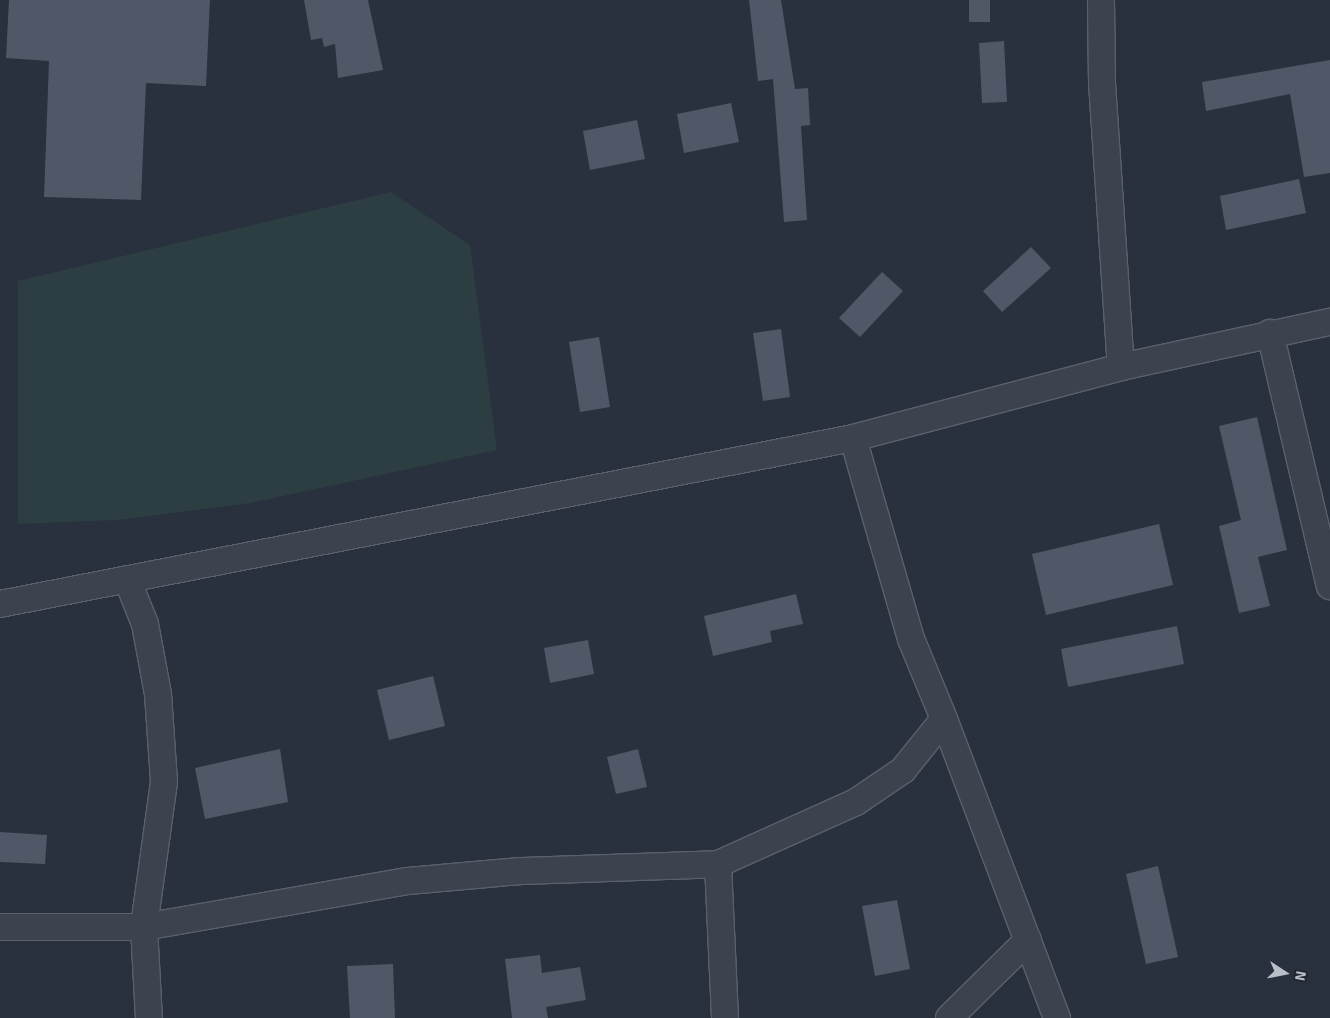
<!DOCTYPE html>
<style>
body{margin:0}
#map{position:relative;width:1330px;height:1018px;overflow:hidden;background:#29313f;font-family:Signika,sans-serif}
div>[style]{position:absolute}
.green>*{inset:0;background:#2c3e41}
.building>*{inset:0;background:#4f5867}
.roads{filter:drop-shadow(1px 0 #5a616c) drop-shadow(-1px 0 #5a616c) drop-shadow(0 1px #5a616c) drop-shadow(0 -1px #5a616c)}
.minor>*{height:26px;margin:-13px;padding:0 13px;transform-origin:13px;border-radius:13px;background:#3c434f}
span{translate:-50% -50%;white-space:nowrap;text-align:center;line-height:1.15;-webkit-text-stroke:4.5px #212834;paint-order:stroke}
.north{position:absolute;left:1260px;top:948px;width:50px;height:50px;-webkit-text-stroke:4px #212834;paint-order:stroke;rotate:101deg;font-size:14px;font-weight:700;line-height:20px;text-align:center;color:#b9bfc9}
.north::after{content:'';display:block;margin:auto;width:18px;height:22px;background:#b9bfc9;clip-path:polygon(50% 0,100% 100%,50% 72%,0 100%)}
</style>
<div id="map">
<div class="green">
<i style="clip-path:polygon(391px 192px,470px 245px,497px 450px,250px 503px,118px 520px,18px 524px,18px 281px)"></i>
</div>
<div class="building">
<i style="clip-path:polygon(9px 0,210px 0,206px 86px,146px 83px,141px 200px,44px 197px,49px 61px,6px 58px)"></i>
<i style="clip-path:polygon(304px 0,368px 0,383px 70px,338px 78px,335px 44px,324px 47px,322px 38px,311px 40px)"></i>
<i style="clip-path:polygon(749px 0,781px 0,795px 89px,808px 88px,810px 125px,801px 126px,807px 220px,784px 222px,773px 79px,758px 81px)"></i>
<i style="clip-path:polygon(969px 0,990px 0,990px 22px,969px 22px)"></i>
<i style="clip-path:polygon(1004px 41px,1007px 102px,982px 103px,979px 43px)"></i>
<i style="clip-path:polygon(1330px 60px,1330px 173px,1304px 177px,1290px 94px,1206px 111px,1202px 82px)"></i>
<i style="clip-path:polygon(731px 103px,739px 142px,684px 153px,677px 114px)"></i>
<i style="clip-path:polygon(637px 120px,645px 159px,590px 170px,583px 131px)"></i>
<i style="clip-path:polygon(1299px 179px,1306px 213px,1226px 230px,1220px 196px)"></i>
<i style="clip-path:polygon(1031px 247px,1051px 268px,1002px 312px,983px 291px)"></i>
<i style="clip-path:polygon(882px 272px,903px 291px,860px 337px,839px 318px)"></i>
<i style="clip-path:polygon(781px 329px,790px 397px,763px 401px,753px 333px)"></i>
<i style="clip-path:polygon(599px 337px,610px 407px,580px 412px,569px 342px)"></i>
<i style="clip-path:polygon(1257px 417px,1287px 550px,1258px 557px,1270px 606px,1239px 613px,1219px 526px,1241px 520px,1219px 426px)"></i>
<i style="clip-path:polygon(1159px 524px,1173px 585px,1046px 615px,1032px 554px)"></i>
<i style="clip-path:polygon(796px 594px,803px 624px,770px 631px,772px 642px,713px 656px,704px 616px)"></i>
<i style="clip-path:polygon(1177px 626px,1184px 664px,1068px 687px,1061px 649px)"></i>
<i style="clip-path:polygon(588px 640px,594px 674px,550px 683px,544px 648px)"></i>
<i style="clip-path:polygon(433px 676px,445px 726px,389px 740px,377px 690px)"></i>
<i style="clip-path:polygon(280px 749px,288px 802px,205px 819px,195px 768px)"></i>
<i style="clip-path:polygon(638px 749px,647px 787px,616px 794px,607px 757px)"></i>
<i style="clip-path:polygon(0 832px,47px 835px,45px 864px,0 862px)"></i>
<i style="clip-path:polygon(1158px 866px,1178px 957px,1146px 964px,1126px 874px)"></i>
<i style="clip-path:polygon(897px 900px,910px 969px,875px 976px,862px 906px)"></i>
<i style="clip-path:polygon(540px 955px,542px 973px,580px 967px,586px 1000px,546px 1007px,548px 1018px,512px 1018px,505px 959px)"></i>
<i style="clip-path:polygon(393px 964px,395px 1018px,350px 1018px,347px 966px)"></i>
</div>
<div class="roads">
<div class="minor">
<i style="left:1101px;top:0;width:83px;rotate:89.3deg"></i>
<i style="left:1102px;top:83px;width:285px;rotate:86.2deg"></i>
<i style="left:1270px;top:333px;width:260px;rotate:76.7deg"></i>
<i style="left:127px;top:579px;width:48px;rotate:68.2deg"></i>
<i style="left:145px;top:624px;width:71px;rotate:79.5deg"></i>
<i style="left:158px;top:694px;width:88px;rotate:86.1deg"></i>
<i style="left:164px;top:782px;width:146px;rotate:97.9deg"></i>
<i style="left:144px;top:927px;width:91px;rotate:86.9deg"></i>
<i style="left:0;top:604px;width:869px;rotate:-11.01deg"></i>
<i style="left:853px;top:438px;width:277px;rotate:-14.8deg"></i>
<i style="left:1121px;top:367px;width:214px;rotate:-12.2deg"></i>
<i style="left:944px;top:719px;width:320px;rotate:69.3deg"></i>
<i style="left:718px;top:864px;width:154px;rotate:87.4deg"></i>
<i style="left:0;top:927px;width:144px"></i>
<i style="left:144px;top:927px;width:268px;rotate:-9.9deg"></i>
<i style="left:408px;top:881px;width:113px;rotate:-5.1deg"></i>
<i style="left:521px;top:871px;width:197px;rotate:-2deg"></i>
<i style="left:718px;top:864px;width:151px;rotate:-24.2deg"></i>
<i style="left:856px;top:802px;width:57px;rotate:-34.2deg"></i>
<i style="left:903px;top:770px;width:65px;rotate:-51.2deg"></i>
<i style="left:944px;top:719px;width:87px;rotate:-112.4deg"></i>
<i style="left:911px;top:639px;width:209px;rotate:-106.1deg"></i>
<i style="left:949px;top:1018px;width:111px;rotate:-44.6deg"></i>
</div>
</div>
<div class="north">N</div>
</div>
